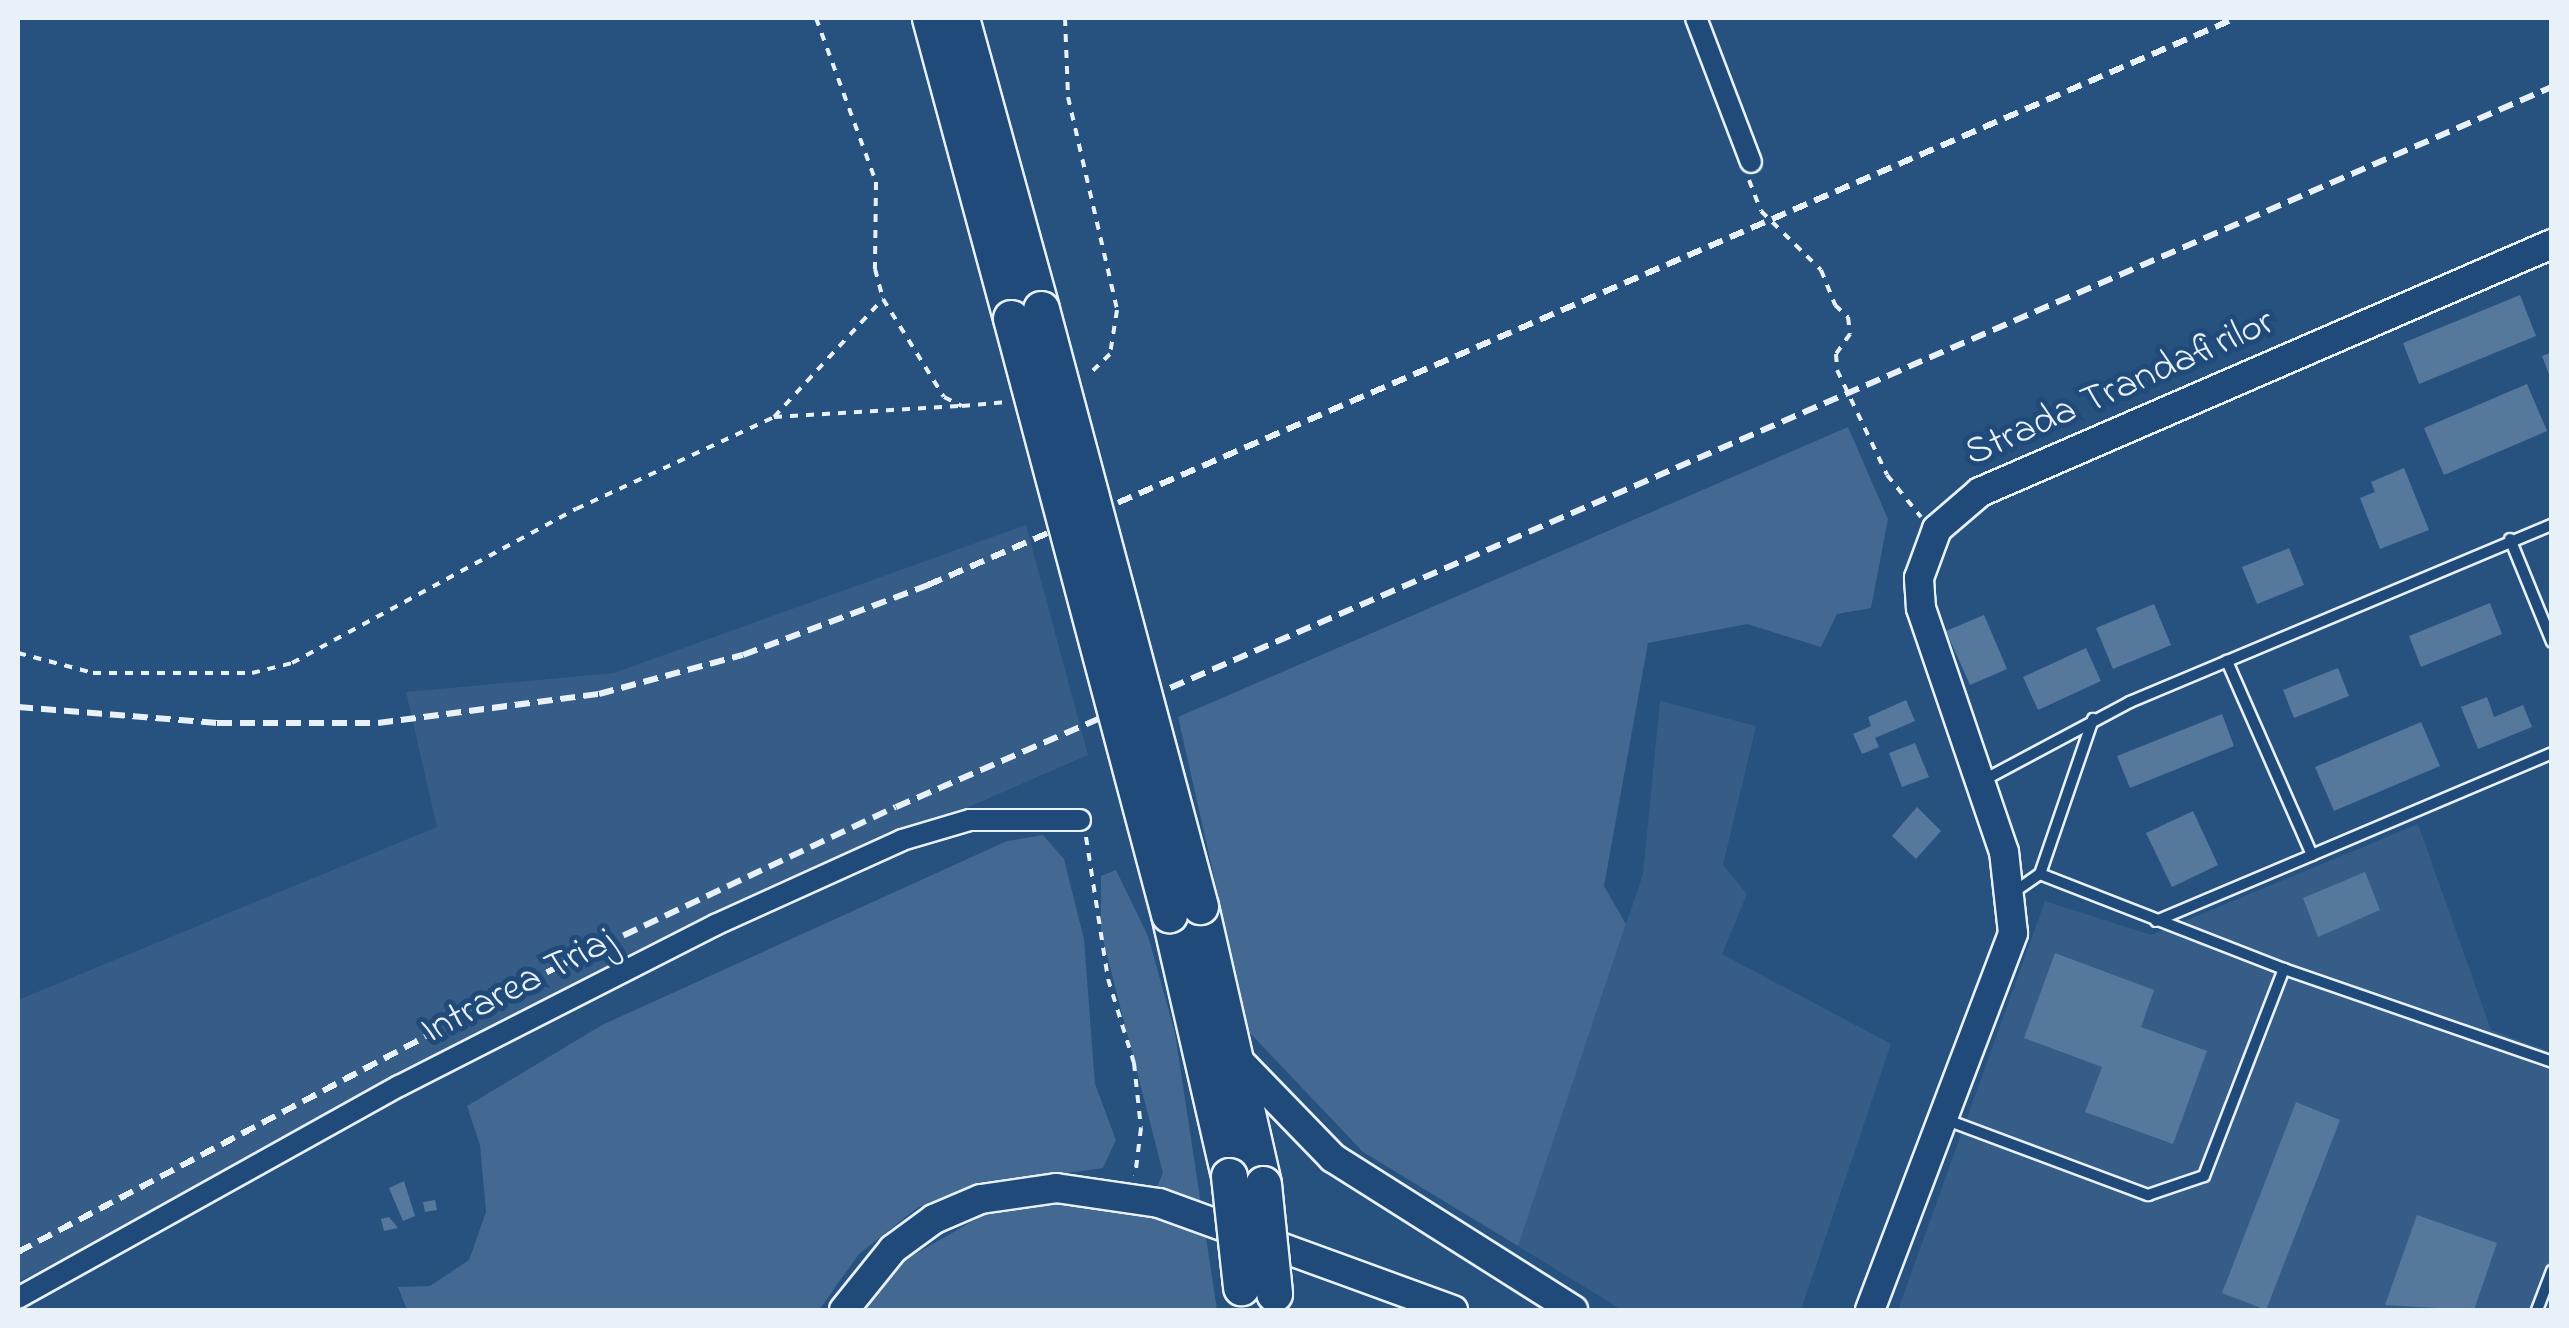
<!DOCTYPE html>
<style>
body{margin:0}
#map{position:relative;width:2569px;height:1328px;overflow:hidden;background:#27517f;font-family:"Indie Flower",sans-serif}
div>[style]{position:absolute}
.built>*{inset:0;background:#355d88}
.green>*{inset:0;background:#436891}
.building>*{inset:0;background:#57789d}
.path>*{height:4px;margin-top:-2px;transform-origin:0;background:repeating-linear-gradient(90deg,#e8f1f8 0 8px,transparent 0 16px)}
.roads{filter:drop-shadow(2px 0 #e8f1f8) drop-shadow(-2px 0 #e8f1f8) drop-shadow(0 2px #e8f1f8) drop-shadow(0 -2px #e8f1f8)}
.lane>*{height:10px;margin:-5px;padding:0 5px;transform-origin:5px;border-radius:5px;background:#1f4a7a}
.street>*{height:20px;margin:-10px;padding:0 10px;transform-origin:10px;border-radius:10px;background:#1f4a7a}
.secondary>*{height:28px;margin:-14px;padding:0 14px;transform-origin:14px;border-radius:14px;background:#1f4a7a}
.highway>*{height:35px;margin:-17.5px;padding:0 17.5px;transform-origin:17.5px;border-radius:17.5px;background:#1f4a7a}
.rail>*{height:6px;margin-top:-3px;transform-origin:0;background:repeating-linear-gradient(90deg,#e8f1f8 0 15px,transparent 0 23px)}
.bridges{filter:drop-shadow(2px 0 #e8f1f8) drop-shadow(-2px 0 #e8f1f8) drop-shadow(0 2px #e8f1f8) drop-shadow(0 -2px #e8f1f8)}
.highway-bridge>*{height:35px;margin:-17.5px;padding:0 17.5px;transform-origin:17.5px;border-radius:17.5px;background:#1f4a7a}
span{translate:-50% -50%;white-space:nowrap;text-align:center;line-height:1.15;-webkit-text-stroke:10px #1f4a7a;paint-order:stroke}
.street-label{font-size:40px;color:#e8f1f8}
.frame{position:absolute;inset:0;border:20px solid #e8f1f8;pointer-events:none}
</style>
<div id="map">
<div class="built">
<i style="clip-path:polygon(1026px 525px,1088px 755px,654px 944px,18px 1282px,18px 1000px,437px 827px,406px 692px,614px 673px)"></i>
<i style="clip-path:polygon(1660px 701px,1756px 726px,1723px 865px,1747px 894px,1722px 954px,1891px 1044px,1801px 1310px,1622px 1310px,1518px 1246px,1643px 874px)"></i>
<i style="clip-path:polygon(2418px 824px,2491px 1030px,2551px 1052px,2551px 1310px,1898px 1310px,2045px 901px,2151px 935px)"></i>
</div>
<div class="green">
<i style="clip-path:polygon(1848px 427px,1888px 519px,1871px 608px,1837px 614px,1821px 647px,1747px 624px,1648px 643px,1604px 886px,1626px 924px,1518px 1246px,1363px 1152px,1249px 1032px,1178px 717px)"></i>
<i style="clip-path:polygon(1043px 835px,1064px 859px,1084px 939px,1095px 1084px,1116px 1140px,1103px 1168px,973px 1186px,917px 1208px,859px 1254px,819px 1310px,407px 1310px,398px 1287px,430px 1286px,469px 1260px,486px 1212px,480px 1145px,467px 1106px,602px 1025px,1007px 841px)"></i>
<i style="clip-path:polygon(1116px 870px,1148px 936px,1175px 1033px,1217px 1310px,860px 1310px,901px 1262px,987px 1213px,1066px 1201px,1144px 1216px,1163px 1173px,1101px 932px,1101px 876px)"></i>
</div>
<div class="building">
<i style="clip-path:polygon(2520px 295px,2536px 336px,2419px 384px,2403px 343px)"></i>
<i style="clip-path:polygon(2552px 352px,2552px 380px,2551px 380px,2542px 356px)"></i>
<i style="clip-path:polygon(2527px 384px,2547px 431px,2444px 475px,2424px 428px)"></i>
<i style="clip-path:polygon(2404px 468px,2429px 530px,2380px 549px,2360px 498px,2375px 492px,2371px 482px)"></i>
<i style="clip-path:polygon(2289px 548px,2304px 585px,2257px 604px,2242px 567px)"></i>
<i style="clip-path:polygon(2490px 603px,2502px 634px,2421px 667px,2409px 636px)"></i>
<i style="clip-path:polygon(2154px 604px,2171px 645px,2113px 669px,2096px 628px)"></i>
<i style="clip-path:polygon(1984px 615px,2007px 669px,1970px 685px,1946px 631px)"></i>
<i style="clip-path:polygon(2086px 648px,2101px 681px,2038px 710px,2023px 677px)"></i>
<i style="clip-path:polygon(2338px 668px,2349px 696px,2294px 718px,2283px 690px)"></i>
<i style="clip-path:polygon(2487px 697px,2494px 717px,2523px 705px,2532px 727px,2478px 749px,2461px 707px)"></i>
<i style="clip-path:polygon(1906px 700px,1915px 721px,1875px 738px,1879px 747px,1862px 754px,1853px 734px,1871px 726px,1868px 717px)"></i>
<i style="clip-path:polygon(2222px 714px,2234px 746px,2130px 788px,2117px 756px)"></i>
<i style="clip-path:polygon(2421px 722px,2440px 766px,2334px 811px,2315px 767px)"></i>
<i style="clip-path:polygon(1915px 743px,1929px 777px,1902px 787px,1889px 753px)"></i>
<i style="clip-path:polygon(1917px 807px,1941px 831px,1916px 859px,1892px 836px)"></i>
<i style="clip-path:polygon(2193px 811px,2218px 865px,2172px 887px,2146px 833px)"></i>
<i style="clip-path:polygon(2365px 872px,2380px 910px,2318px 937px,2303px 898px)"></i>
<i style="clip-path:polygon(2055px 953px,2154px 990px,2141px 1027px,2207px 1051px,2173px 1144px,2085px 1112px,2102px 1067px,2024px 1038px)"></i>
<i style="clip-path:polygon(2296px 1102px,2340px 1120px,2266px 1310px,2222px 1293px)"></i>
<i style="clip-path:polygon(404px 1181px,415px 1216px,403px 1221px,389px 1188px)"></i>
<i style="clip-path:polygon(435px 1200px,437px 1210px,425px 1212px,423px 1202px)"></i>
<i style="clip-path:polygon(2417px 1215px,2497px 1243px,2474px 1310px,2385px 1305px)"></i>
<i style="clip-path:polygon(389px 1217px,398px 1228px,384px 1231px,381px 1219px)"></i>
</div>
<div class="path">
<i style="left:816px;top:18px;width:175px;rotate:69.9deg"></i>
<i style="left:876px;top:182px;width:87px;rotate:90.7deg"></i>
<i style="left:875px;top:269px;width:31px;rotate:75deg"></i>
<i style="left:883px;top:299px;width:115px;rotate:58.1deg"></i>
<i style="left:944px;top:397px;width:20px;rotate:27deg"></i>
<i style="left:962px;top:406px;width:45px;rotate:-5.1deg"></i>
<i style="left:1065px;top:18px;width:79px;rotate:87.8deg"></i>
<i style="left:1068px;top:97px;width:219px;rotate:77deg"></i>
<i style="left:1117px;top:310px;width:45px;rotate:99deg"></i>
<i style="left:1110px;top:354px;width:32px;rotate:136deg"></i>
<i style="left:1749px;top:180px;width:33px;rotate:69deg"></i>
<i style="left:1761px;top:211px;width:84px;rotate:44.5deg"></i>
<i style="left:1821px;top:270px;width:38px;rotate:68deg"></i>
<i style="left:1835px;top:305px;width:18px;rotate:43deg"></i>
<i style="left:1848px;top:317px;width:17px;rotate:83deg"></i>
<i style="left:1850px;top:334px;width:24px;rotate:125deg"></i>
<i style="left:1836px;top:354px;width:16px;rotate:86deg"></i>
<i style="left:1837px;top:370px;width:116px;rotate:64.5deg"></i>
<i style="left:1887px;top:475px;width:54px;rotate:51deg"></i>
<i style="left:774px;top:417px;width:185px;rotate:-3.4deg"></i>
<i style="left:18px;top:653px;width:78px;rotate:14.9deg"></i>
<i style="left:93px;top:673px;width:159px"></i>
<i style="left:252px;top:673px;width:41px;rotate:-14deg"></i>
<i style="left:292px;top:663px;width:323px;rotate:-28.5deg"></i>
<i style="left:576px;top:509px;width:218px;rotate:-24.9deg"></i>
<i style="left:774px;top:417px;width:161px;rotate:-47.3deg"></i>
<i style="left:1086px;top:837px;width:144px;rotate:81.2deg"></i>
<i style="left:1108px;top:979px;width:88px;rotate:72.8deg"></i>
<i style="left:1134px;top:1063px;width:65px;rotate:83.9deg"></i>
<i style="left:1141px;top:1128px;width:48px;rotate:97.1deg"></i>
</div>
<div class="roads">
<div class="lane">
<i style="left:2510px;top:539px;width:111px;rotate:67.8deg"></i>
<i style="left:1982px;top:781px;width:168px;rotate:-28.1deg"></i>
<i style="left:2130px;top:702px;width:458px;rotate:-22.8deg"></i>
<i style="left:2312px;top:855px;width:261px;rotate:-23deg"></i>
<i style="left:2040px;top:874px;width:164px;rotate:-71.1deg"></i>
<i style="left:2014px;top:892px;width:32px;rotate:-35deg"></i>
<i style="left:2040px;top:874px;width:262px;rotate:21.3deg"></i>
<i style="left:2284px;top:969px;width:284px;rotate:19.1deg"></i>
<i style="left:2156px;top:921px;width:169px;rotate:-22.9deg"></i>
<i style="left:2312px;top:855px;width:212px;rotate:-113.7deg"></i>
<i style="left:1947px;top:1120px;width:215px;rotate:20.5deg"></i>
<i style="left:2148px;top:1195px;width:59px;rotate:-18.7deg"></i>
<i style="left:2204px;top:1176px;width:222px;rotate:-68.9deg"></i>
<i style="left:2537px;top:1310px;width:42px;rotate:-69deg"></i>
</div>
<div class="street">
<i style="left:1696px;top:18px;width:154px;rotate:69.1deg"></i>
<i style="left:18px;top:1298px;width:436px;rotate:-29.1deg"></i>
<i style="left:399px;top:1086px;width:355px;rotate:-27deg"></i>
<i style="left:715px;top:925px;width:205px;rotate:-24.4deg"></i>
<i style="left:902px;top:840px;width:71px;rotate:-16.4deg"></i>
<i style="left:970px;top:820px;width:110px"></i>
</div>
<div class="secondary">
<i style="left:1239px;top:1061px;width:135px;rotate:45.9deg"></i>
<i style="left:1333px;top:1158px;width:284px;rotate:32.3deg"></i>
<i style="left:844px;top:1310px;width:78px;rotate:-51.2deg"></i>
<i style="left:893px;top:1249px;width:51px;rotate:-36.2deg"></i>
<i style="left:934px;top:1219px;width:51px;rotate:-23.1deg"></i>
<i style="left:981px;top:1199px;width:76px;rotate:-8.3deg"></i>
<i style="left:1056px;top:1188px;width:104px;rotate:8.3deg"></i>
<i style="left:1159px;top:1203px;width:313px;rotate:20deg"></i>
<i style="left:1870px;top:1310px;width:403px;rotate:-69.2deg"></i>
<i style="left:2013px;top:933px;width:81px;rotate:-96.3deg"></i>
<i style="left:2004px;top:852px;width:258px;rotate:-108.8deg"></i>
<i style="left:1921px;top:608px;width:30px;rotate:-94deg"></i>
<i style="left:1919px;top:578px;width:52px;rotate:-69.8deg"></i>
<i style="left:1937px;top:529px;width:57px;rotate:-40.7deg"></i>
<i style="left:1980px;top:492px;width:623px;rotate:-23.44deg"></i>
</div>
<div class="highway">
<i style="left:930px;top:18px;width:311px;rotate:74.9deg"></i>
<i style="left:961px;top:18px;width:302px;rotate:74.6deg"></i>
<i style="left:1200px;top:906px;width:285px;rotate:77.2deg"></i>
<i style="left:1169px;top:914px;width:269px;rotate:77.1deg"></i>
</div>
</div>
<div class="rail">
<i style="left:18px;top:707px;width:200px;rotate:4.6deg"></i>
<i style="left:217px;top:723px;width:161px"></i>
<i style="left:378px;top:723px;width:223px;rotate:-7.5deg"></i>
<i style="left:599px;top:694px;width:149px;rotate:-15.2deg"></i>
<i style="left:743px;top:655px;width:198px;rotate:-20.7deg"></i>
<i style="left:928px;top:585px;width:1426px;rotate:-23.44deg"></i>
<i style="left:18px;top:1252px;width:614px;rotate:-27.86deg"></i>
<i style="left:561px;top:965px;width:370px;rotate:-25.3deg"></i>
<i style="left:896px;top:807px;width:1806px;rotate:-23.5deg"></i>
</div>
<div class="bridges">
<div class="highway-bridge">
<i style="left:1041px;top:309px;width:618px;rotate:75.09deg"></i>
<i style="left:1011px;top:318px;width:617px;rotate:75.15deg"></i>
<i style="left:1229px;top:1176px;width:112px;rotate:83.8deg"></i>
<i style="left:1263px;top:1184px;width:110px;rotate:84.2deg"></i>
</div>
</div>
<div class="street-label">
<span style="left:2120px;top:389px;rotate:-24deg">Strada Trandafirilor</span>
<span style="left:519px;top:987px;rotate:-27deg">Intrarea Triaj</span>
</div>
<div class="frame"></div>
</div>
